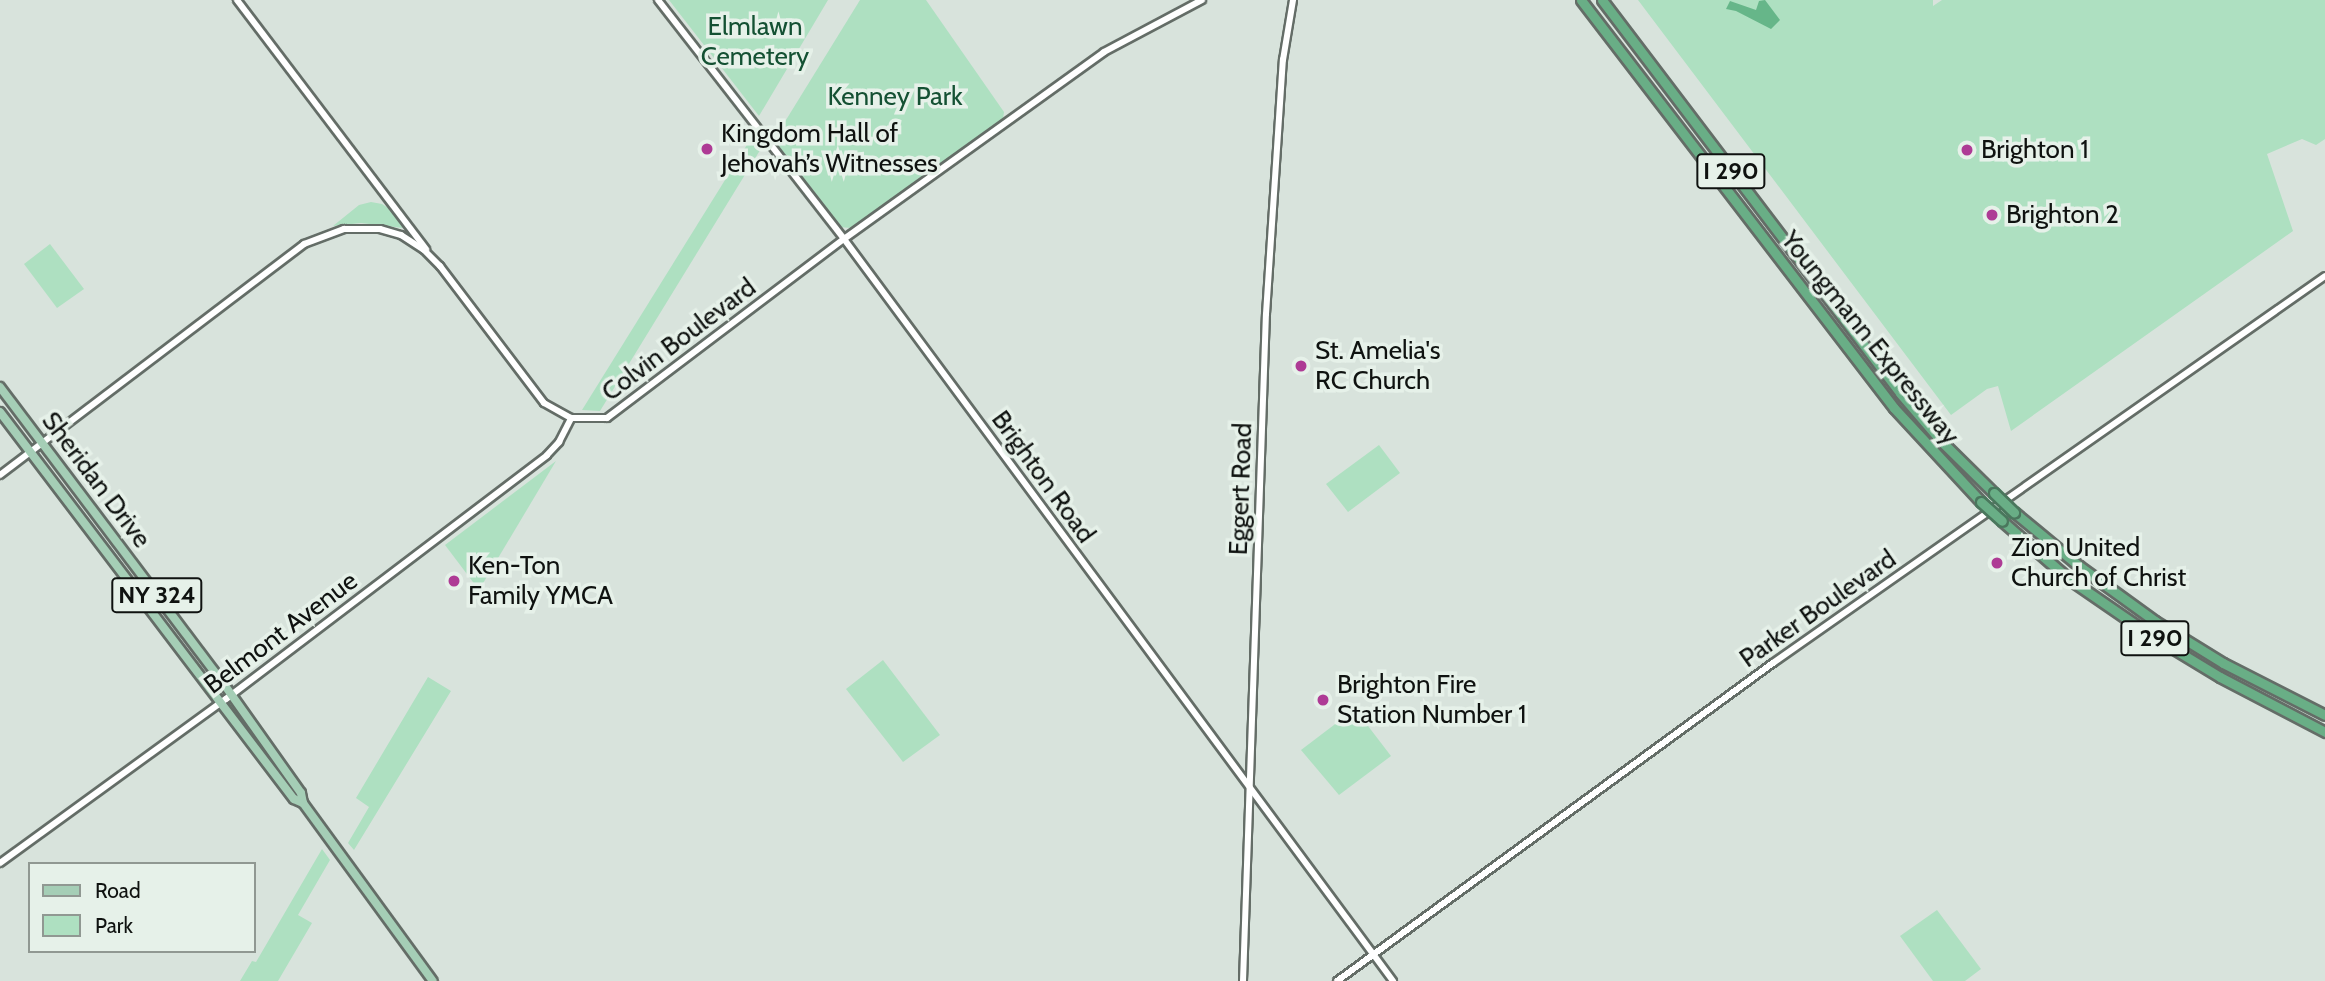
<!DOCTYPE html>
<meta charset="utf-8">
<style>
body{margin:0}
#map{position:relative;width:2325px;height:981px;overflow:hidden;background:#d8e3dc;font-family:Cabin,sans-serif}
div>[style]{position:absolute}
.green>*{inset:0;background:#aee0c1}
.forest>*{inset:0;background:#66b689}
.roads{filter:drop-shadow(2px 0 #646d67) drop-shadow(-2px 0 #646d67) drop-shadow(0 2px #646d67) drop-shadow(0 -2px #646d67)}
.minor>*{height:6px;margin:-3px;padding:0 3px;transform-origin:3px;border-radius:3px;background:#fff}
.major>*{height:8px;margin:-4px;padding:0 4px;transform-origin:4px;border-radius:4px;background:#a5ceb6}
.highway>*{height:9px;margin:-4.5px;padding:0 4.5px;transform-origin:4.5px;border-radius:4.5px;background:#69ae86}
.bridges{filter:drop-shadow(2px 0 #4a775d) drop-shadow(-2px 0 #4a775d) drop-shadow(0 2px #4a775d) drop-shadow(0 -2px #4a775d)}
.highway-bridge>*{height:9px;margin:-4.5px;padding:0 4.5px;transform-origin:4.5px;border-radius:4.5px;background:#69ae86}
.dots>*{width:19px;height:19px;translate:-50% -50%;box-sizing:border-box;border:4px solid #e6f1e9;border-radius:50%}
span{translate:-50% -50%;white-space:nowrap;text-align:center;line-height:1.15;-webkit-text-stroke:7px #e6f1e9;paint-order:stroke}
.shield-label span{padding:2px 5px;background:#e6f1e9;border:2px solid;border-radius:5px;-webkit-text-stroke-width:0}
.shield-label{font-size:24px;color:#0f1210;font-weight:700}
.park-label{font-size:26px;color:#145133}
.poi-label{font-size:26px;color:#0f1210}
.left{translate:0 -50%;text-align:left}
.street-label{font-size:26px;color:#0f1210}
.legend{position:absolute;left:28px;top:862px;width:228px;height:91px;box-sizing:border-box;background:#e6f1e9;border:2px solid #909892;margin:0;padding:9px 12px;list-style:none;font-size:21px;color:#0f1210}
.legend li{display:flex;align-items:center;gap:14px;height:35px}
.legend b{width:35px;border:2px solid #909892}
</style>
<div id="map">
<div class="green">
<i style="clip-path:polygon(669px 0,828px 0,759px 116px)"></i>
<i style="clip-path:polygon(860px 0,926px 0,1004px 112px,1003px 119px,851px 228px,839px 227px,773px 141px)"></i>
<i style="clip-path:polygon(1638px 0,1933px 0,1933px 6px,1942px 0,2325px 0,2325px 139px,2316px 145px,2302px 139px,2267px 154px,2293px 231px,2011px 431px,1998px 386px,1987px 389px,1951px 415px)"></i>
<i style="clip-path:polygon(753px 135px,762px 147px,600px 411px,582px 410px)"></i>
<i style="clip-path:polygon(371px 202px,382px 204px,391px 210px,403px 228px,361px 223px,333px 226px,359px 205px)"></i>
<i style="clip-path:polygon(50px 244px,84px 289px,57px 308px,24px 264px)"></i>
<i style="clip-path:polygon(1379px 445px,1400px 473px,1348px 512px,1326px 484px)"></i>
<i style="clip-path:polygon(556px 461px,479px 590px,445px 545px)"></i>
<i style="clip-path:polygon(883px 660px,940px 735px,903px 762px,846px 689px)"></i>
<i style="clip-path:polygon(428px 677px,451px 691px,354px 850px,348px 843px,369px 807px,356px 798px)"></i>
<i style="clip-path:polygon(1355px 709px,1391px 756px,1339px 795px,1301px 750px)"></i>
<i style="clip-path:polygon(322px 849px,330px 860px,298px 915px,312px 923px,278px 981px,240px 981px,252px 961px,256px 962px)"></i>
<i style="clip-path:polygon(1937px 910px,1981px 969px,1965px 981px,1933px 981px,1900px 936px)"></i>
</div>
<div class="forest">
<i style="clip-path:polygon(1765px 0,1780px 20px,1771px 29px,1736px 11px,1726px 9px,1730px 1px,1756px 10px,1759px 1px)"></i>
</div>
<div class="roads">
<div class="minor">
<i style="left:237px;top:0;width:313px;rotate:52.8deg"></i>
<i style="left:658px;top:0;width:303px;rotate:52.1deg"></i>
<i style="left:844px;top:239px;width:923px;rotate:53.5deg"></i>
<i style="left:0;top:475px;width:382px;rotate:-37.2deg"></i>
<i style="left:304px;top:244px;width:43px;rotate:-20.6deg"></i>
<i style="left:344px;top:229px;width:36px"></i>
<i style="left:380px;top:229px;width:22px;rotate:16deg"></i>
<i style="left:401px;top:235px;width:27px;rotate:33deg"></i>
<i style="left:424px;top:250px;width:23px;rotate:45deg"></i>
<i style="left:440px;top:266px;width:172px;rotate:52.8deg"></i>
<i style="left:544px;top:403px;width:31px;rotate:29deg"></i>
<i style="left:571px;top:418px;width:36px"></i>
<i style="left:607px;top:418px;width:297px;rotate:-37.1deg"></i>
<i style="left:844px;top:239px;width:320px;rotate:-35.7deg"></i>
<i style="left:1104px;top:52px;width:111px;rotate:-28deg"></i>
<i style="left:0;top:863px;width:279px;rotate:-36deg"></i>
<i style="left:226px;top:699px;width:403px;rotate:-37.2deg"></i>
<i style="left:547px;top:455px;width:18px;rotate:-47deg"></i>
<i style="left:559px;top:442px;width:27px;rotate:-63deg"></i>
<i style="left:1243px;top:981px;width:667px;rotate:-88.03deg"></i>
<i style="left:1266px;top:314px;width:255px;rotate:-86.2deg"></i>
<i style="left:1283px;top:60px;width:61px;rotate:-80.5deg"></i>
<i style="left:1337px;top:981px;width:540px;rotate:-36.11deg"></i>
<i style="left:1773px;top:663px;width:674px;rotate:-35.03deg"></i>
</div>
<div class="major">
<i style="left:0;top:387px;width:367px;rotate:53deg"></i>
<i style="left:221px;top:680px;width:138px;rotate:54.7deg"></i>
<i style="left:301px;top:793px;width:10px;rotate:79deg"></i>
<i style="left:0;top:412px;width:486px;rotate:52.8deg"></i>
<i style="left:294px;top:799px;width:10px;rotate:24deg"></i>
<i style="left:303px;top:803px;width:220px;rotate:53.9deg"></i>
</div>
<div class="highway">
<i style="left:1581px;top:0;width:514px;rotate:52.51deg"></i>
<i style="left:1894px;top:408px;width:128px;rotate:47.2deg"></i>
<i style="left:1602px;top:0;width:493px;rotate:52.8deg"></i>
<i style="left:1900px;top:393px;width:63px;rotate:49.5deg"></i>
<i style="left:1941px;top:441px;width:74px;rotate:44.5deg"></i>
<i style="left:2014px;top:512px;width:85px;rotate:39.7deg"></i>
<i style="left:2079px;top:566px;width:94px;rotate:35.9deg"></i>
<i style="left:2155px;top:621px;width:80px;rotate:31.7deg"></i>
<i style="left:2223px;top:663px;width:114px;rotate:27deg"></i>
<i style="left:2002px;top:521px;width:89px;rotate:40.9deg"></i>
<i style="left:2069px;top:579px;width:97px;rotate:34.5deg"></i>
<i style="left:2149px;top:634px;width:83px;rotate:31.2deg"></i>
<i style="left:2220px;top:677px;width:119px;rotate:27.6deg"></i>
</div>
</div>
<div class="bridges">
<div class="highway-bridge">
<i style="left:1994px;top:493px;width:28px;rotate:44deg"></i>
<i style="left:1981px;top:502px;width:28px;rotate:42deg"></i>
</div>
</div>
<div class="dots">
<i style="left:707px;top:149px;background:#ae3b95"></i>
<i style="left:1967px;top:150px;background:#ae3b95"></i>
<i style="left:1992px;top:215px;background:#ae3b95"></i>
<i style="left:1301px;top:366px;background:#ae3b95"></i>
<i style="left:1997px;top:563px;background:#ae3b95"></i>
<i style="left:454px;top:581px;background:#ae3b95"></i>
<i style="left:1323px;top:700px;background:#ae3b95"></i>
</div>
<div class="shield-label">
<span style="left:1731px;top:171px">I 290</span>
<span style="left:157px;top:595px">NY 324</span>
<span style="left:2155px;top:638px">I 290</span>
</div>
<div class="park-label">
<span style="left:755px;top:42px">Elmlawn<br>Cemetery</span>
<span style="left:895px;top:97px">Kenney Park</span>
</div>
<div class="poi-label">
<span class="left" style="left:721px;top:149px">Kingdom Hall of<br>Jehovah’s Witnesses</span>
<span class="left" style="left:1981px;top:150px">Brighton 1</span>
<span class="left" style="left:2006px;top:215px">Brighton 2</span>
<span class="left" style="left:1315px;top:366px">St. Amelia's<br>RC Church</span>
<span class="left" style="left:2011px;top:563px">Zion United<br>Church of Christ</span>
<span class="left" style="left:468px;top:581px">Ken-Ton<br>Family YMCA</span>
<span class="left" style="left:1337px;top:700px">Brighton Fire<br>Station Number 1</span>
</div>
<div class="street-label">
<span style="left:1870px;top:338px;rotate:51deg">Youngmann Expressway</span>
<span style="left:679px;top:340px;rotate:-37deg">Colvin Boulevard</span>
<span style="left:1043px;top:477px;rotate:54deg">Brighton Road</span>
<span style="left:96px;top:480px;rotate:53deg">Sheridan Drive</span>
<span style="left:1241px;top:489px;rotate:-88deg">Eggert Road</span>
<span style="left:1818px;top:609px;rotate:-35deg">Parker Boulevard</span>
<span style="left:281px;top:633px;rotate:-37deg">Belmont Avenue</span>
</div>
<ul class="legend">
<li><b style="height:9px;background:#a5ceb6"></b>Road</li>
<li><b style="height:19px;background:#aee0c1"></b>Park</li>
</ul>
</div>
